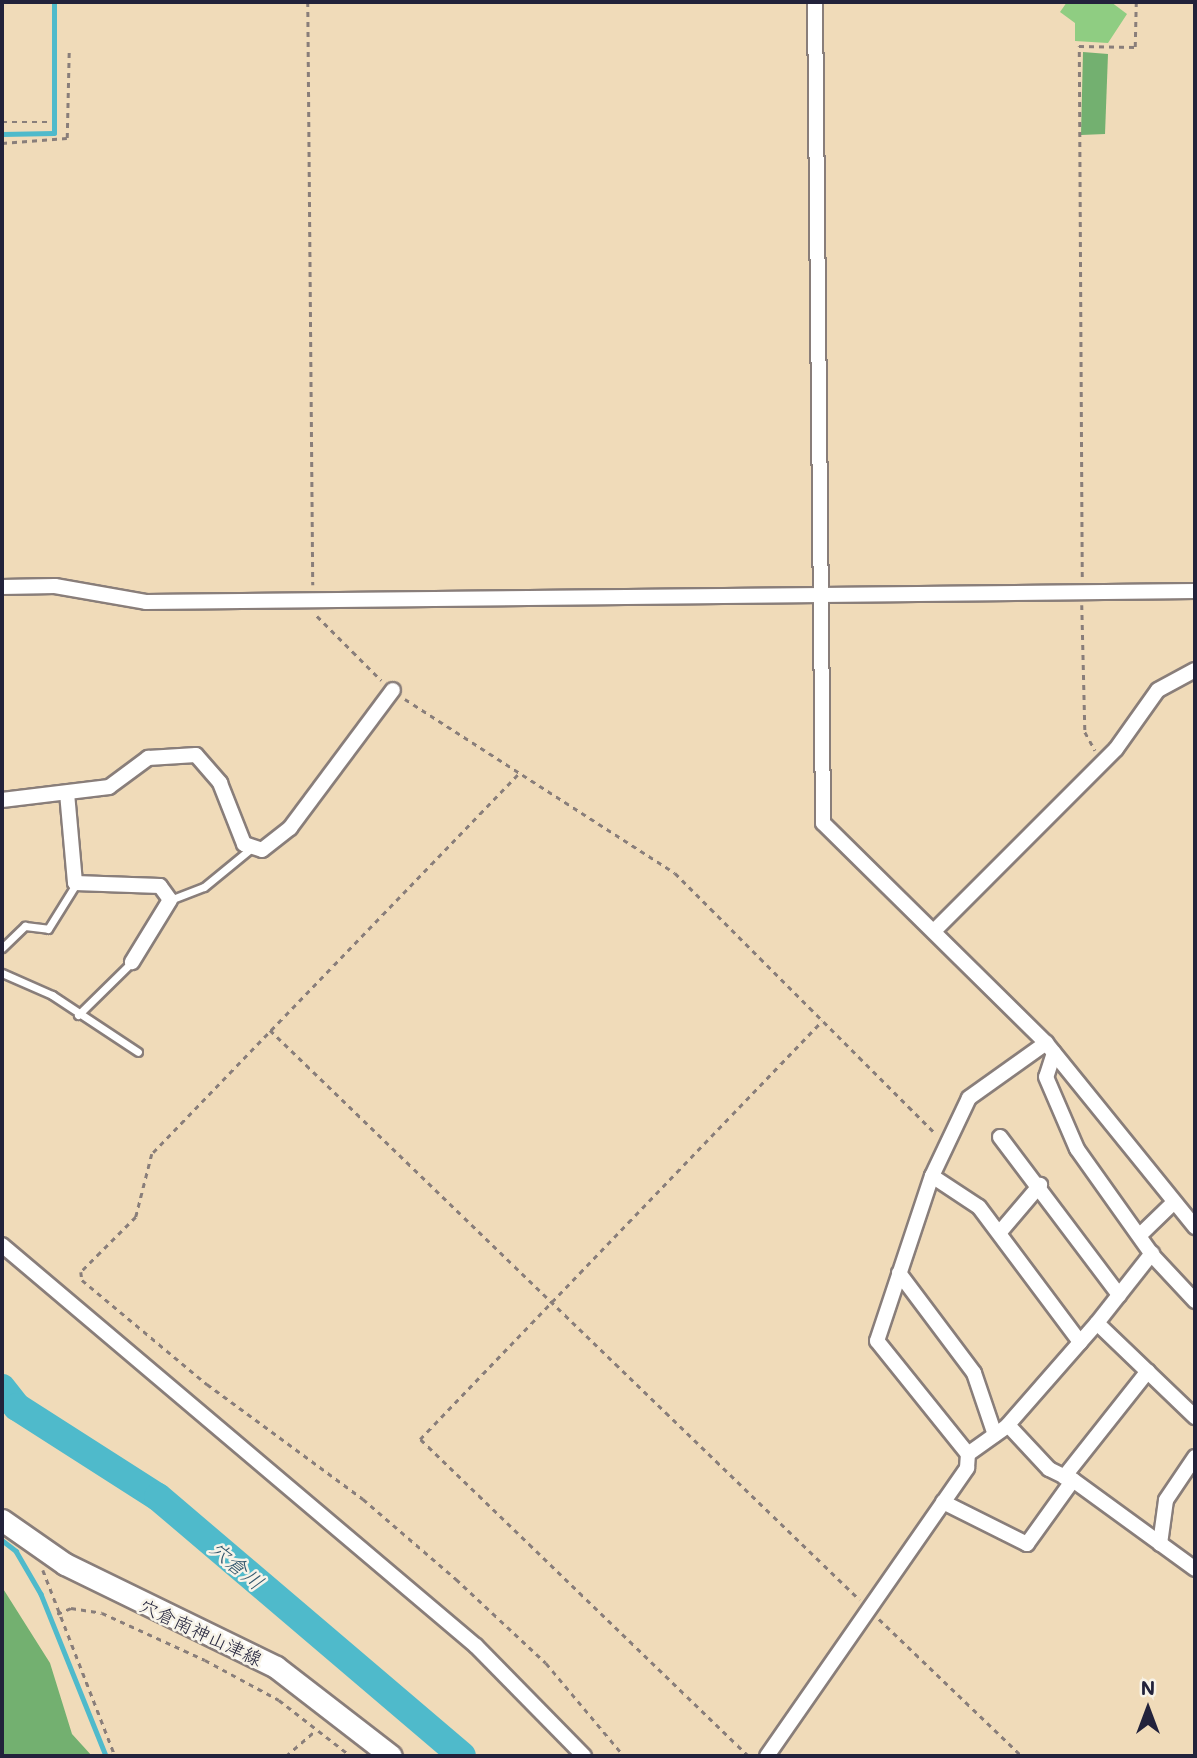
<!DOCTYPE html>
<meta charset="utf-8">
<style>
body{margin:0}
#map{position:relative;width:1197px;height:1758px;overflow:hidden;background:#f0dbb9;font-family:Mali,"Klee One",sans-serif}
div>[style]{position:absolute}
.green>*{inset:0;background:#8fcd82}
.forest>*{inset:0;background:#73b070}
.stream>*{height:4.5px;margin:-2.25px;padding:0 2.25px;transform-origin:2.25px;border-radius:2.25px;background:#4fbacb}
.river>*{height:28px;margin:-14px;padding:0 14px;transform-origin:14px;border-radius:14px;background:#4fbacb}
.path>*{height:2.5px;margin-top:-1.25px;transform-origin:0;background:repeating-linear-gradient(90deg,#897e7a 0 5px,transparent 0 10px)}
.roads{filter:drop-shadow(2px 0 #897e7a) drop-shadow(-2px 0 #897e7a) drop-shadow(0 2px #897e7a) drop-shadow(0 -2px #897e7a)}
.service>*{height:7px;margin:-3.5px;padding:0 3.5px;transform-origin:3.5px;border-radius:3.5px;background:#fff}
.minor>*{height:14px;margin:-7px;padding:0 7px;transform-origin:7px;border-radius:7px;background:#fff}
.secondary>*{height:21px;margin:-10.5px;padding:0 10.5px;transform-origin:10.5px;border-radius:10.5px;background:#fff}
span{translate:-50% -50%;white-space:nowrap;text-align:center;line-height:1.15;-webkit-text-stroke:5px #f7f3e8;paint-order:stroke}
.street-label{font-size:19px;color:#22223b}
.water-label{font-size:21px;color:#32576d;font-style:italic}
.frame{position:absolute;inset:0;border:4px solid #22223b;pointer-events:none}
.north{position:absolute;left:1113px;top:1674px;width:70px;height:70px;-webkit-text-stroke:5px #f7f3e8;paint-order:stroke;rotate:0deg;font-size:19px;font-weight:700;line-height:28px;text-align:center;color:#22223b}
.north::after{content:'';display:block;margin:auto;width:24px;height:32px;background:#22223b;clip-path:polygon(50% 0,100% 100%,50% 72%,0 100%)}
</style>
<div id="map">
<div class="green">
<i style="clip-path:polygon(1067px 2px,1111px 2px,1127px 14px,1108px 43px,1075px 41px,1075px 23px,1060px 12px)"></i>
</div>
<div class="forest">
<i style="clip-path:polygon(1083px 52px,1108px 54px,1105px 134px,1081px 135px)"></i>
<i style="clip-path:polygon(2px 1587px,50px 1663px,72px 1734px,92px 1756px,2px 1756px)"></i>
</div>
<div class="stream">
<i style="left:2px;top:134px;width:52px;rotate:-1.1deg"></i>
<i style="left:54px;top:133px;width:131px;rotate:-90deg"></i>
<i style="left:2px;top:1540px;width:18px;rotate:38deg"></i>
<i style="left:16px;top:1551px;width:50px;rotate:59.8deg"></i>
<i style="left:41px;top:1594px;width:175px;rotate:68.1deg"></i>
</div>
<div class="river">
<i style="left:2px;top:1388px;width:24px;rotate:52deg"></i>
<i style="left:17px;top:1407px;width:167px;rotate:32.6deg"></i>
<i style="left:158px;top:1497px;width:399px;rotate:40.4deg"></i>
</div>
<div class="path">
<i style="left:308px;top:2px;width:583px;rotate:89.51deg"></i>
<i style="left:2px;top:122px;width:45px"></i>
<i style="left:2px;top:143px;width:65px;rotate:-4.4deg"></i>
<i style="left:67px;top:138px;width:88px;rotate:-88.7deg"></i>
<i style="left:1082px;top:577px;width:531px;rotate:-90.32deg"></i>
<i style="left:1079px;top:46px;width:56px;rotate:1deg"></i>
<i style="left:1135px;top:47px;width:45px;rotate:-88.7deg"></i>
<i style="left:1082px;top:605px;width:127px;rotate:88.6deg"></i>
<i style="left:1085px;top:732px;width:21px;rotate:61deg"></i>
<i style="left:317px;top:616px;width:91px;rotate:45deg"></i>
<i style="left:405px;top:699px;width:321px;rotate:32.8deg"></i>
<i style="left:675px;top:873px;width:369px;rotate:45deg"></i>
<i style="left:518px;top:775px;width:527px;rotate:134deg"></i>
<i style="left:152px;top:1154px;width:65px;rotate:104.3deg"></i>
<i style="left:136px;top:1217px;width:78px;rotate:135deg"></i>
<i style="left:81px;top:1272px;width:8px;rotate:83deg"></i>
<i style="left:82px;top:1280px;width:163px;rotate:39.8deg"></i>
<i style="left:207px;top:1384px;width:194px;rotate:36.4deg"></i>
<i style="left:363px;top:1499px;width:123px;rotate:40.7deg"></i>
<i style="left:456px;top:1579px;width:123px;rotate:43deg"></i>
<i style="left:546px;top:1663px;width:121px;rotate:50deg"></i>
<i style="left:270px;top:1030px;width:820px;rotate:44.01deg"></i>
<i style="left:43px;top:1570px;width:199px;rotate:68.8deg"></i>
<i style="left:57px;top:1614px;width:15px;rotate:-23deg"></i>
<i style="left:71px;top:1608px;width:31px;rotate:9deg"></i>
<i style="left:102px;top:1613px;width:113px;rotate:24.5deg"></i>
<i style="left:205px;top:1660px;width:84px;rotate:28.4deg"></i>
<i style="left:279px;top:1700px;width:91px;rotate:37.9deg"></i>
<i style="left:879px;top:1619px;width:198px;rotate:43.8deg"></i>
<i style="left:286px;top:1756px;width:38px;rotate:-41deg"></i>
<i style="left:748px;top:1756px;width:456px;rotate:-136deg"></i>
<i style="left:420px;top:1439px;width:580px;rotate:-46.12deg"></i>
</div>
<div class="roads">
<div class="service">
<i style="left:170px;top:900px;width:36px;rotate:-21deg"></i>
<i style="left:204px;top:887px;width:58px;rotate:-39.4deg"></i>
<i style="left:2px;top:948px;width:32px;rotate:-44deg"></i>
<i style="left:25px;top:926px;width:23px;rotate:7deg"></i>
<i style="left:48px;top:929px;width:53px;rotate:-58.1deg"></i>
<i style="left:2px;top:973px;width:55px;rotate:23.7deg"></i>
<i style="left:52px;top:995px;width:103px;rotate:33.5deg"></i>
<i style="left:78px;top:1015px;width:76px;rotate:-44.5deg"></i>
</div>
<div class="minor">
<i style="left:815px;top:2px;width:821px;rotate:89.44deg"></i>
<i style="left:823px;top:823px;width:313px;rotate:44.6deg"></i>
<i style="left:1046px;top:1043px;width:237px;rotate:51deg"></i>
<i style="left:2px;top:587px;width:53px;rotate:-1.1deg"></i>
<i style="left:55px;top:586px;width:92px;rotate:10deg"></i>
<i style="left:146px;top:602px;width:1049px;rotate:-0.6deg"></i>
<i style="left:67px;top:793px;width:90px;rotate:84.9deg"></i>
<i style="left:75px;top:883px;width:85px;rotate:2deg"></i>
<i style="left:160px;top:886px;width:17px;rotate:54deg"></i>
<i style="left:170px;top:900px;width:73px;rotate:121.5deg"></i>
<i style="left:2px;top:800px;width:108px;rotate:-6.9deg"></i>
<i style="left:109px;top:787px;width:49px;rotate:-36.6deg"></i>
<i style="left:148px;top:758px;width:48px;rotate:-3.6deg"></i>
<i style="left:196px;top:755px;width:37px;rotate:49deg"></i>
<i style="left:220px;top:783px;width:66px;rotate:68.5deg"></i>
<i style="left:244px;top:844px;width:19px;rotate:18deg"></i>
<i style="left:262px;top:850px;width:36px;rotate:-38deg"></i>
<i style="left:290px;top:828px;width:172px;rotate:-53.3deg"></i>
<i style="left:934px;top:931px;width:257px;rotate:-45deg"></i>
<i style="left:1116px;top:749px;width:72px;rotate:-54.6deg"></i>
<i style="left:1158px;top:690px;width:42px;rotate:-28.4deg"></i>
<i style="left:1054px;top:1053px;width:25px;rotate:108deg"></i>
<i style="left:1046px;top:1077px;width:78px;rotate:66.7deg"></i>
<i style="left:1077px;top:1149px;width:131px;rotate:54.6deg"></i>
<i style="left:1153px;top:1256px;width:62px;rotate:47deg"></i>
<i style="left:1000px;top:1137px;width:198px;rotate:53deg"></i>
<i style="left:932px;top:1176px;width:56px;rotate:33.4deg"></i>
<i style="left:979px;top:1207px;width:169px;rotate:53.2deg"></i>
<i style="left:1000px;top:1232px;width:62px;rotate:-49.6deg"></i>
<i style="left:1140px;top:1235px;width:45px;rotate:-44.1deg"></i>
<i style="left:2px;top:1245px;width:621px;rotate:40.23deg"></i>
<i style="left:476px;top:1646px;width:154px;rotate:45.5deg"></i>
<i style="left:899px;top:1273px;width:125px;rotate:53.1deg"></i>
<i style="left:974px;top:1373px;width:65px;rotate:71.3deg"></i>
<i style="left:1097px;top:1323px;width:89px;rotate:-51.8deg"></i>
<i style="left:1008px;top:1425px;width:60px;rotate:47deg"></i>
<i style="left:1049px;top:1469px;width:25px;rotate:26deg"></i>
<i style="left:968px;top:1454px;width:47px;rotate:-35.4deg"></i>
<i style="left:1006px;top:1427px;width:138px;rotate:-48.8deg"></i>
<i style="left:1097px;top:1323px;width:136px;rotate:43.8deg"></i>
<i style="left:1064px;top:1477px;width:135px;rotate:-51.6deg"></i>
<i style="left:943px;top:1502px;width:94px;rotate:26.6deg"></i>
<i style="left:1027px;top:1544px;width:79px;rotate:-54.3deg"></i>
<i style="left:1073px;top:1480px;width:151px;rotate:36.1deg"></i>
<i style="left:1160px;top:1544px;width:44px;rotate:-82.2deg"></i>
<i style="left:1166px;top:1500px;width:52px;rotate:-56deg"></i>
<i style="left:767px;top:1756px;width:351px;rotate:-55.2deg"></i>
<i style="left:967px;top:1468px;width:14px;rotate:-86deg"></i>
<i style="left:968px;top:1454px;width:145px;rotate:-128.8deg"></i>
<i style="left:877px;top:1341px;width:174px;rotate:-71.6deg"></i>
<i style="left:932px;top:1176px;width:86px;rotate:-64.6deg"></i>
<i style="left:969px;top:1098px;width:95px;rotate:-35.5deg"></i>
</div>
<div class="secondary">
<i style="left:2px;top:1520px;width:77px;rotate:34.9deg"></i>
<i style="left:65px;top:1564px;width:235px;rotate:26deg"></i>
<i style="left:276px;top:1667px;width:145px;rotate:37.7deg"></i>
</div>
</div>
<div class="street-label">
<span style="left:201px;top:1632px;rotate:25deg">穴倉南神山津線</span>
</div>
<div class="water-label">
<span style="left:237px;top:1565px;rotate:40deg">穴倉川</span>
</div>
<div class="frame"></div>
<div class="north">N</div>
</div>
